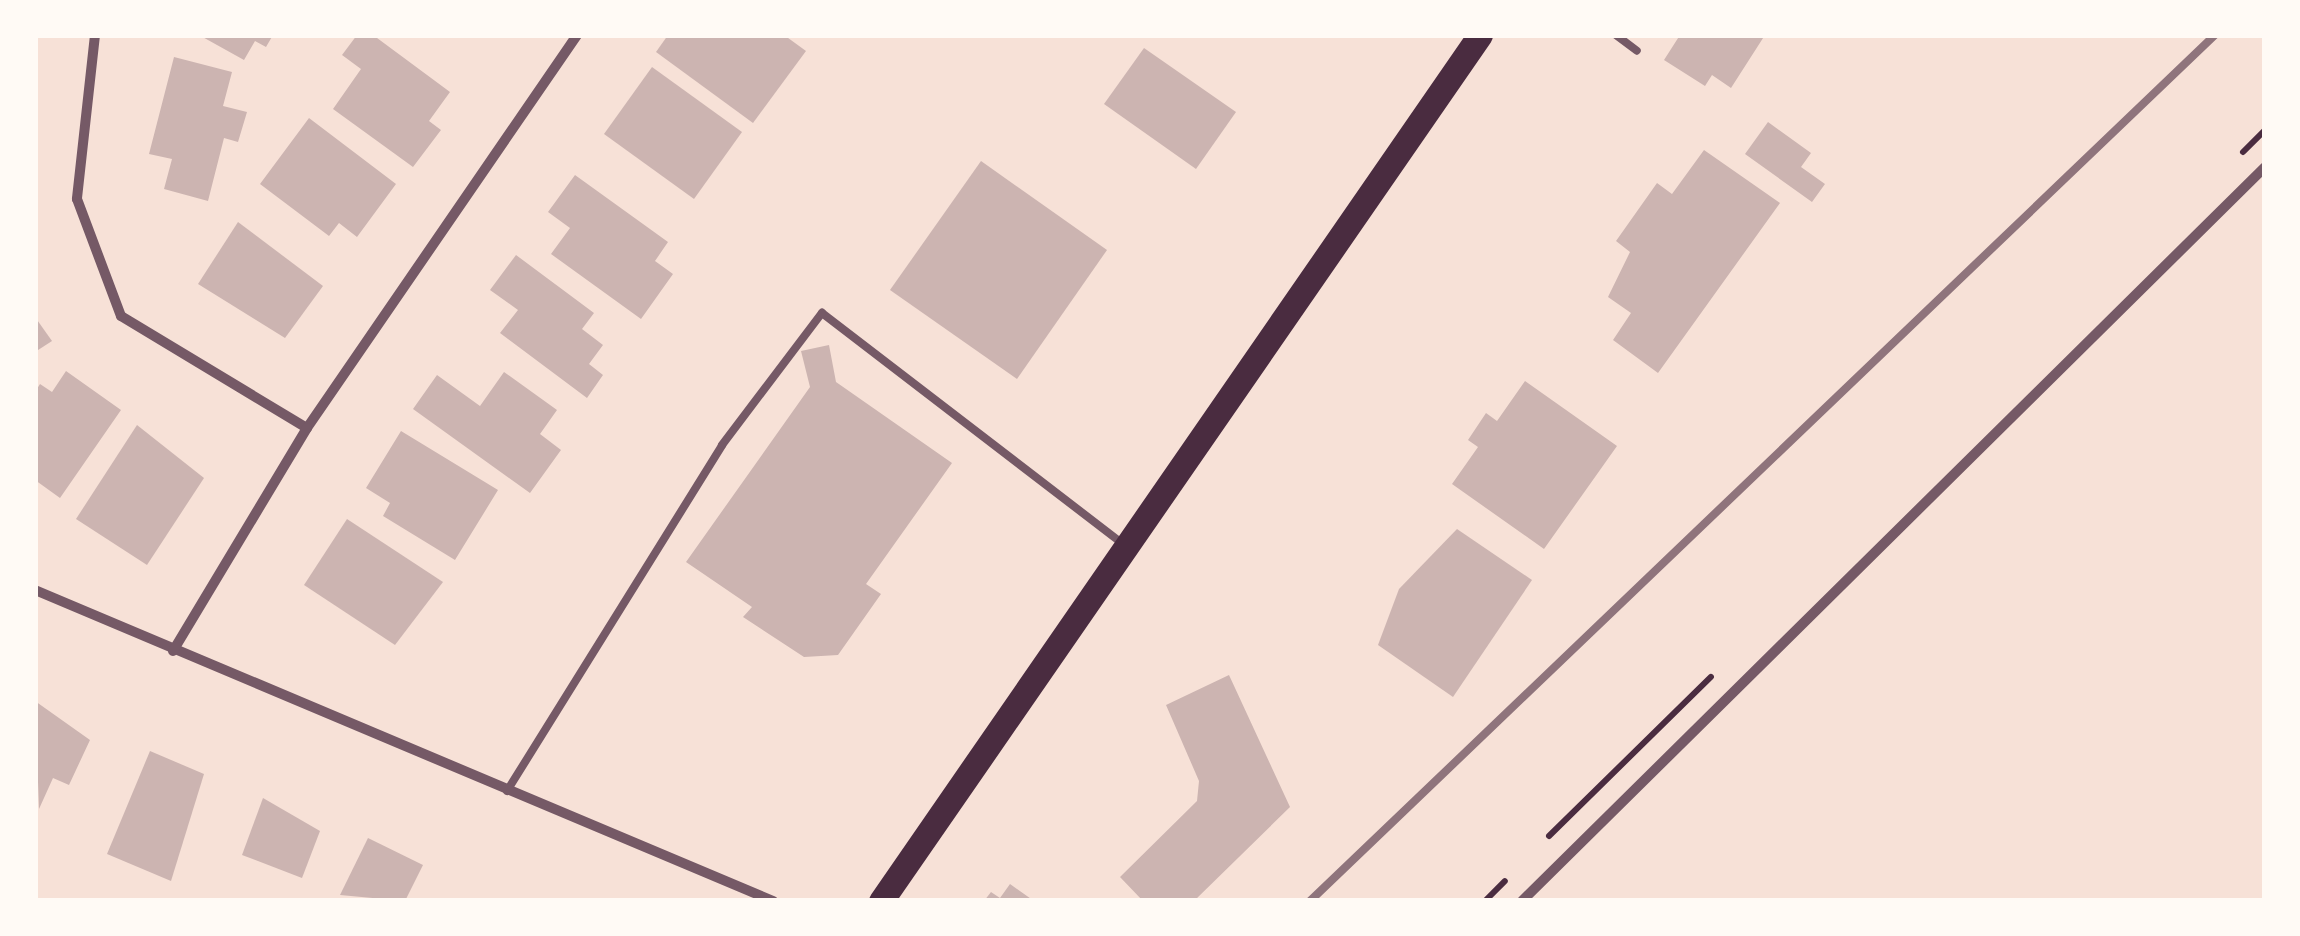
<!DOCTYPE html>
<style>
body{margin:0}
#map{position:relative;width:2300px;height:936px;overflow:hidden;background:#f7e1d7;font-family:Helvetica,sans-serif}
div>[style]{position:absolute}
.building>*{inset:0;background:#ccb4b1}
.path>*{height:6px;margin:-3px;padding:0 3px;transform-origin:3px;border-radius:3px;background:#4a2c40}
.service>*{height:8px;margin:-4px;padding:0 4px;transform-origin:4px;border-radius:4px;background:#755966}
.minor>*{height:10px;margin:-5px;padding:0 5px;transform-origin:5px;border-radius:5px;background:#755966}
.primary>*{height:25px;margin:-12.5px;padding:0 12.5px;transform-origin:12.5px;border-radius:12.5px;background:#4a2c40}
.rail>*{height:8px;margin:-4px;padding:0 4px;transform-origin:4px;border-radius:4px;background:#8f747c}
span{translate:-50% -50%;white-space:nowrap;text-align:center;line-height:1.15;-webkit-text-stroke:8px #fffaf5;paint-order:stroke}
.frame{position:absolute;inset:0;border:38px solid #fffaf5;pointer-events:none}
</style>
<div id="map">
<div class="building">
<i style="clip-path:polygon(199px 35px,273px 35px,266px 47px,255px 41px,244px 60px)"></i>
<i style="clip-path:polygon(357px 35px,373px 35px,450px 92px,429px 121px,441px 130px,413px 167px,333px 109px,361px 69px,342px 55px)"></i>
<i style="clip-path:polygon(668px 35px,784px 35px,806px 51px,753px 123px,656px 52px)"></i>
<i style="clip-path:polygon(1680px 35px,1765px 35px,1731px 88px,1712px 75px,1705px 86px,1664px 60px)"></i>
<i style="clip-path:polygon(1144px 48px,1236px 112px,1196px 169px,1104px 104px)"></i>
<i style="clip-path:polygon(174px 57px,232px 72px,223px 106px,247px 112px,238px 142px,224px 138px,208px 201px,164px 189px,172px 159px,149px 154px)"></i>
<i style="clip-path:polygon(652px 67px,742px 132px,694px 199px,604px 134px)"></i>
<i style="clip-path:polygon(309px 118px,396px 184px,357px 237px,339px 223px,329px 236px,260px 184px)"></i>
<i style="clip-path:polygon(1768px 122px,1811px 153px,1801px 167px,1825px 184px,1812px 202px,1745px 154px)"></i>
<i style="clip-path:polygon(1704px 150px,1780px 203px,1658px 373px,1613px 340px,1631px 313px,1608px 297px,1630px 252px,1616px 241px,1657px 183px,1672px 194px)"></i>
<i style="clip-path:polygon(981px 161px,1107px 250px,1017px 379px,890px 290px)"></i>
<i style="clip-path:polygon(575px 175px,668px 242px,655px 261px,673px 274px,641px 319px,551px 254px,570px 228px,548px 212px)"></i>
<i style="clip-path:polygon(238px 222px,323px 286px,285px 338px,198px 284px)"></i>
<i style="clip-path:polygon(516px 255px,594px 313px,582px 329px,603px 345px,589px 364px,603px 375px,587px 398px,500px 333px,518px 310px,490px 290px)"></i>
<i style="clip-path:polygon(35px 317px,52px 341px,35px 352px)"></i>
<i style="clip-path:polygon(829px 345px,836px 382px,952px 463px,866px 584px,881px 594px,838px 655px,804px 657px,743px 617px,752px 607px,686px 562px,810px 387px,801px 351px)"></i>
<i style="clip-path:polygon(66px 371px,121px 410px,60px 498px,35px 480px,35px 392px,40px 384px,52px 392px)"></i>
<i style="clip-path:polygon(504px 372px,557px 410px,540px 434px,561px 450px,530px 493px,413px 409px,437px 375px,480px 406px)"></i>
<i style="clip-path:polygon(1525px 381px,1617px 446px,1544px 549px,1452px 484px,1478px 447px,1468px 440px,1486px 413px,1497px 421px)"></i>
<i style="clip-path:polygon(137px 425px,204px 478px,147px 565px,76px 519px)"></i>
<i style="clip-path:polygon(401px 431px,498px 490px,455px 560px,383px 516px,390px 503px,366px 488px)"></i>
<i style="clip-path:polygon(347px 519px,443px 582px,395px 645px,304px 585px)"></i>
<i style="clip-path:polygon(1457px 529px,1532px 580px,1453px 697px,1378px 645px,1399px 589px)"></i>
<i style="clip-path:polygon(1229px 675px,1290px 807px,1194px 901px,1143px 901px,1120px 877px,1197px 801px,1199px 781px,1166px 705px)"></i>
<i style="clip-path:polygon(35px 701px,90px 740px,69px 785px,53px 778px,39px 809px)"></i>
<i style="clip-path:polygon(150px 751px,204px 774px,171px 881px,107px 854px)"></i>
<i style="clip-path:polygon(263px 798px,320px 831px,302px 878px,242px 855px)"></i>
<i style="clip-path:polygon(368px 838px,423px 865px,405px 901px,340px 895px)"></i>
<i style="clip-path:polygon(1010px 884px,1034px 901px,984px 901px,991px 892px,1000px 898px)"></i>
</div>
<div class="path">
<i style="left:2243px;top:152px;width:31px;rotate:-45deg"></i>
<i style="left:1549px;top:836px;width:227px;rotate:-44.5deg"></i>
<i style="left:1485px;top:901px;width:28px;rotate:-45deg"></i>
</div>
<div class="service">
<i style="left:1616px;top:35px;width:26px;rotate:37deg"></i>
<i style="left:507px;top:791px;width:407px;rotate:-58.1deg"></i>
<i style="left:722px;top:445px;width:166px;rotate:-52.9deg"></i>
<i style="left:822px;top:313px;width:378px;rotate:37.5deg"></i>
</div>
<div class="minor">
<i style="left:95px;top:35px;width:165px;rotate:96.3deg"></i>
<i style="left:77px;top:199px;width:125px;rotate:69.4deg"></i>
<i style="left:121px;top:316px;width:217px;rotate:31.1deg"></i>
<i style="left:307px;top:428px;width:477px;rotate:-55.5deg"></i>
<i style="left:35px;top:590px;width:801px;rotate:22.85deg"></i>
<i style="left:173px;top:651px;width:260px;rotate:-59deg"></i>
<i style="left:1522px;top:901px;width:1044px;rotate:-44.65deg"></i>
</div>
<div class="primary">
<i style="left:881px;top:901px;width:1053px;rotate:-55.33deg"></i>
</div>
<div class="rail">
<i style="left:1310px;top:901px;width:1253px;rotate:-43.74deg"></i>
</div>
<div class="frame"></div>
</div>
